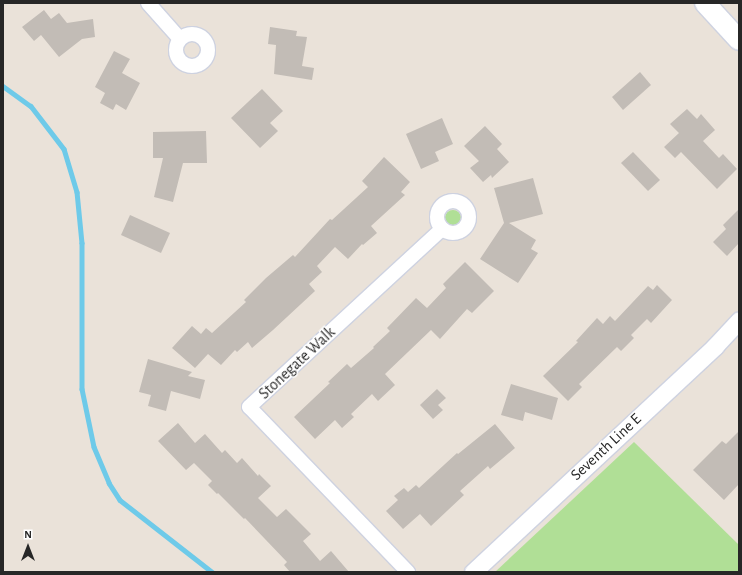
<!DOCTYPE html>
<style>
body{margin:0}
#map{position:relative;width:742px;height:575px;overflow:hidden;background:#eae2d9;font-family:"Alegreya Sans",sans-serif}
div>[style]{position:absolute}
.green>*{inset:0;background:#b0df96}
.round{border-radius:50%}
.stream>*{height:4.5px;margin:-2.25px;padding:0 2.25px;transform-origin:2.25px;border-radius:2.25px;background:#6ecae9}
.building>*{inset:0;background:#c2bcb6}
.roads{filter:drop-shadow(1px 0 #ced2e0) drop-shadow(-1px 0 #ced2e0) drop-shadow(0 1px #ced2e0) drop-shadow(0 -1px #ced2e0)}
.minor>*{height:14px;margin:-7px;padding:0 7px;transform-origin:7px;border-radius:7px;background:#fff}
.minor>.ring{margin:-7px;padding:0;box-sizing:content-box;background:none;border:14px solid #fff;border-radius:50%}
.tertiary>*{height:17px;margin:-8.5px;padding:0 8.5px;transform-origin:8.5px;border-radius:8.5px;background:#fff}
.secondary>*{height:20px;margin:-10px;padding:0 10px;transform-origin:10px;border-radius:10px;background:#fff}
span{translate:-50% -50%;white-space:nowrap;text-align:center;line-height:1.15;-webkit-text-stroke:3px #fff;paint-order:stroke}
.street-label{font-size:16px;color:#272727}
.frame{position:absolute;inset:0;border:4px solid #272727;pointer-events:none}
.north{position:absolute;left:8px;top:527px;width:40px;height:40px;-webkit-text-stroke:3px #fff;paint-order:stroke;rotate:0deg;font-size:11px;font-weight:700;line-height:16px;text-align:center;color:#272727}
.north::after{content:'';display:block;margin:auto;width:14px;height:18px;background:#272727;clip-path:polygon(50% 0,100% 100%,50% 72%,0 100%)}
</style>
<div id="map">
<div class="green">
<i class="round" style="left:445px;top:210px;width:16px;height:16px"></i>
<i style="clip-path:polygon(634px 442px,739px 545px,739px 572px,495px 572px)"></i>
</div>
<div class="stream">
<i style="left:3px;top:86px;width:34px;rotate:36deg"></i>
<i style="left:31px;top:106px;width:54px;rotate:52.5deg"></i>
<i style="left:64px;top:149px;width:45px;rotate:73.2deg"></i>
<i style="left:77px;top:192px;width:51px;rotate:84.4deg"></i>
<i style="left:82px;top:243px;width:146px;rotate:90deg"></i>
<i style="left:82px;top:389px;width:59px;rotate:78.3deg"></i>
<i style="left:94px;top:447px;width:39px;rotate:67deg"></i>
<i style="left:109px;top:483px;width:20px;rotate:57deg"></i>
<i style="left:120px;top:500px;width:117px;rotate:38deg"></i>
</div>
<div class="building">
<i style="clip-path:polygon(44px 10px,51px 19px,59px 13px,67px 23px,93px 19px,95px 37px,82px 39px,59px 57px,41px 35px,34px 41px,22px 27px)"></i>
<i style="clip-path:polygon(270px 27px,297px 31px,296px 36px,307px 37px,302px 66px,314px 68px,312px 80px,274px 74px,276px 45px,268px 44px)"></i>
<i style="clip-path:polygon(114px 51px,130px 59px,122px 73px,140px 83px,126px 110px,116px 104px,113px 110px,100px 103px,105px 93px,95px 87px)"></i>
<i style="clip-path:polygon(640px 72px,651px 85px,623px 110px,612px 97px)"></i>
<i style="clip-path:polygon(262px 89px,283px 111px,270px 123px,278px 131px,260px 148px,231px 118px)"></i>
<i style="clip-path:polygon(687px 109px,697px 119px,701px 114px,715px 130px,703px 141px,719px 158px,723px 154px,737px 169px,717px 189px,681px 152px,675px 158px,664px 147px,679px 133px,670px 124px)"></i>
<i style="clip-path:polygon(442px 118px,453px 144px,435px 152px,439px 161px,421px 169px,406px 134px)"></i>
<i style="clip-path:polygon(485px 126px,502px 144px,497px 149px,509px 162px,492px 178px,491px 175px,483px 182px,470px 168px,479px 161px,464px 146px)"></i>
<i style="clip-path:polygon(206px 131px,207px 163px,183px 163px,173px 202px,154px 197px,163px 158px,153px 158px,153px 132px)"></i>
<i style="clip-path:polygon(633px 152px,660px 180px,648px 191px,621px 163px)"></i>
<i style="clip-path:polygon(384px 157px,410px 182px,401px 192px,405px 195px,371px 226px,377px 233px,363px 245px,362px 244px,348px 259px,335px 247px,317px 266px,322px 272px,309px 284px,315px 291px,273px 330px,252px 348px,248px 342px,237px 352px,235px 350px,221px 365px,208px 354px,195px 368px,172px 348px,192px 326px,201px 334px,206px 328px,212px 333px,246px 302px,244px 300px,266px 278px,293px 255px,295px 257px,330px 219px,332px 220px,368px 187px,362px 181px)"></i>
<i style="clip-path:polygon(533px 178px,543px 214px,509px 223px,536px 240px,531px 249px,538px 253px,518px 283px,480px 259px,504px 223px,494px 188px)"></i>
<i style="clip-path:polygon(739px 209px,739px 243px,727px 256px,713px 242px,726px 229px,723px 225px)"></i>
<i style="clip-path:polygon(130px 215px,170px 233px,161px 253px,121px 235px)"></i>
<i style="clip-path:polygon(465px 262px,494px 291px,472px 313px,467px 309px,440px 339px,431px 330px,385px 374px,395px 385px,378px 401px,372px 394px,351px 414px,354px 417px,342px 428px,335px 420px,315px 439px,294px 417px,330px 383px,328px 382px,347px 364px,351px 368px,374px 348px,373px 347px,390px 331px,387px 328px,416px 298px,427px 308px,446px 288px,443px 284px)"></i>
<i style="clip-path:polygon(657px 285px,672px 300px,651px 323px,647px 319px,631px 335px,634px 338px,621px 351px,617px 347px,579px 384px,582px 387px,568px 401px,543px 376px,578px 342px,576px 341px,597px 318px,603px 324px,610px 316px,615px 321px,648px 286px,653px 290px)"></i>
<i style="clip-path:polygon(148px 359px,192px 372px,188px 376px,205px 380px,200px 399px,171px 391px,166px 411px,148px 406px,151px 395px,139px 392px)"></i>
<i style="clip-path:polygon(511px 384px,558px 398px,552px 420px,525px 412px,523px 421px,501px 415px)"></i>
<i style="clip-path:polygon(437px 389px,446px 398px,438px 405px,443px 410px,433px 419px,420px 405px)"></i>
<i style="clip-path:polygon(178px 423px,195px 443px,205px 434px,222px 453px,225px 450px,237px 463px,242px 458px,258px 476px,259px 474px,271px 486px,258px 498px,277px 517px,286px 509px,311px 534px,303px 541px,320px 561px,331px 551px,349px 572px,290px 572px,284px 565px,287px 562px,245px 518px,244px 519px,218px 493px,217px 494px,208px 485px,212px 481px,194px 463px,186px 470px,158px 441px)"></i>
<i style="clip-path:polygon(495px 424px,515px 448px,490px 469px,488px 466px,460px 491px,464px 495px,431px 526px,420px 514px,403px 529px,386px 511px,398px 500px,394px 496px,404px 488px,408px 492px,416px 485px,419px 488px,457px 453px,458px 454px)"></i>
<i style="clip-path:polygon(739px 431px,739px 484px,724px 500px,693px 470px,722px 441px,726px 444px)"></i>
</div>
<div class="roads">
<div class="minor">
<i style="left:148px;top:3px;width:48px;rotate:48.4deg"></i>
<i class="ring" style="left:176px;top:34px;width:18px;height:18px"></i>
<i class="ring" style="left:437px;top:201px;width:18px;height:18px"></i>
<i style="left:408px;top:572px;width:229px;rotate:-133.9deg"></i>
<i style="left:249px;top:407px;width:263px;rotate:-42.7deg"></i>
</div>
<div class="tertiary">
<i style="left:473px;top:572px;width:331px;rotate:-43deg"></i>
<i style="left:715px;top:346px;width:35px;rotate:-47deg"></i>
</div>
<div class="secondary">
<i style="left:705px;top:3px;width:50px;rotate:47.4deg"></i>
</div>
</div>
<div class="street-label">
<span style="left:297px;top:363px;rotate:-43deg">Stonegate Walk</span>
<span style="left:606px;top:447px;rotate:-43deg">Seventh Line E</span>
</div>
<div class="frame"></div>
<div class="north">N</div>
</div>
